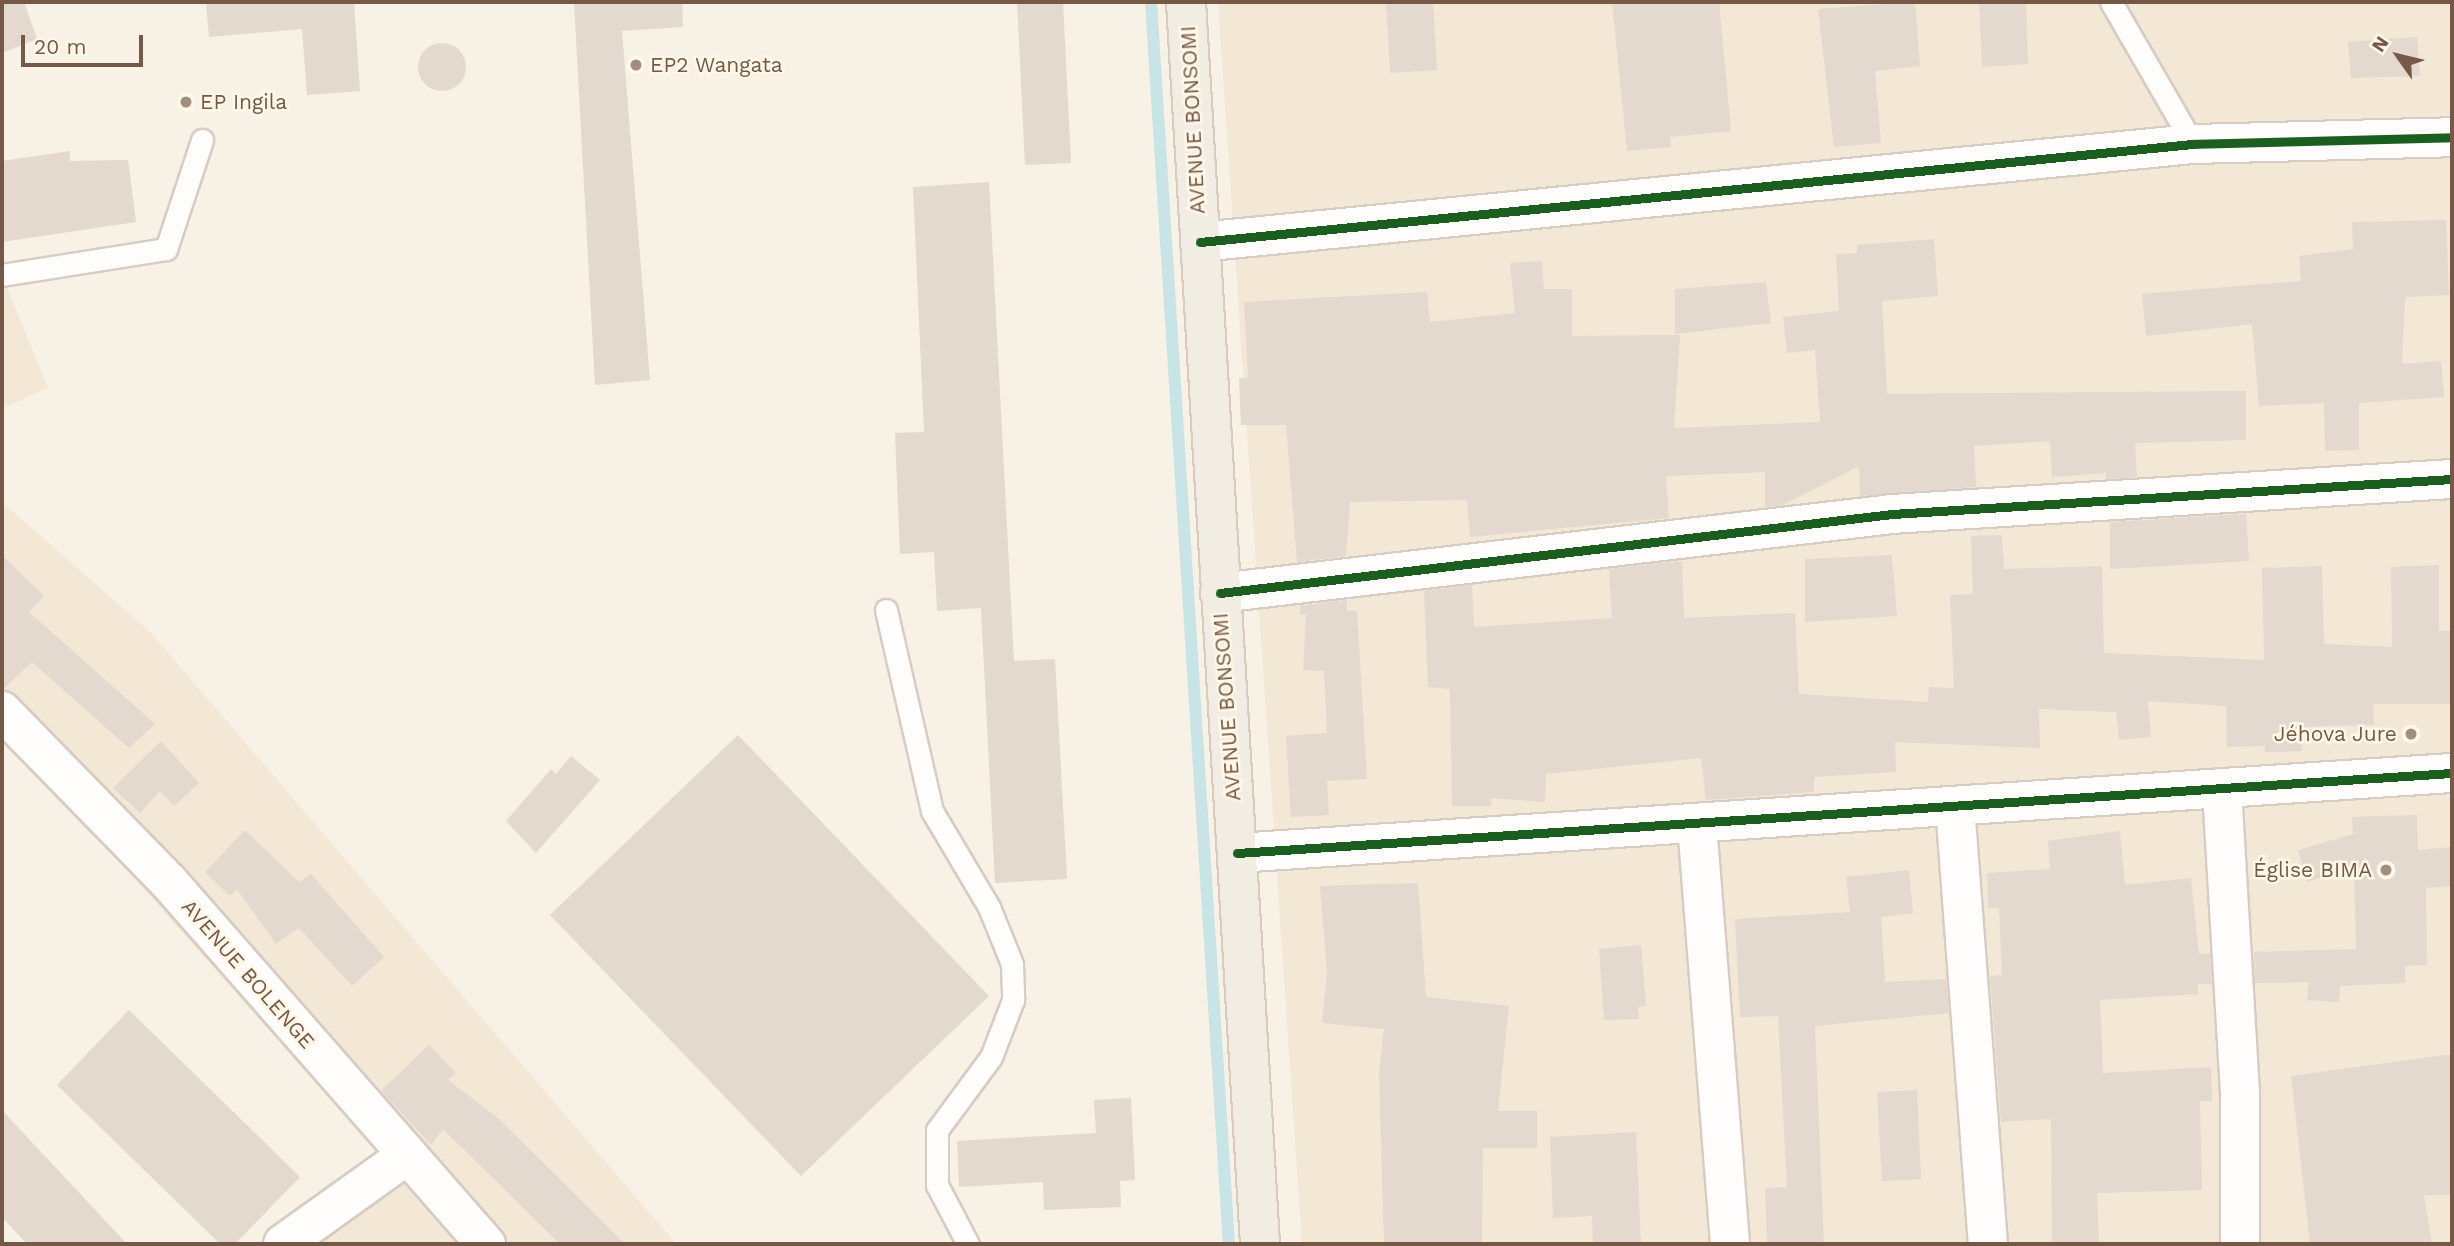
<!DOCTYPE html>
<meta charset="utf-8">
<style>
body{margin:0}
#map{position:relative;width:2454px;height:1246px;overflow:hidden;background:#f7f1e6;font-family:"Work Sans",sans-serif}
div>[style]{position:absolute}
.residential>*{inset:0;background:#f3e7d6}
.stream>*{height:12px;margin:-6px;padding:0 6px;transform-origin:6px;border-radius:6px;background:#c8e4e7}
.building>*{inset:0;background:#e3d9ce}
.round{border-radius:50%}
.roads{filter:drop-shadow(2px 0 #d6ccc2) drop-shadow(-2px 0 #d6ccc2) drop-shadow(0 2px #d6ccc2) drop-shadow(0 -2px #d6ccc2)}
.lane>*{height:21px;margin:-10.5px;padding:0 10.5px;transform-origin:10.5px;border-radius:10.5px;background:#fefdfb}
.street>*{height:38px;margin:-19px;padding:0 19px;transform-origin:19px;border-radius:19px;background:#fefdfb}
.primary>*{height:38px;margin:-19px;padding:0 19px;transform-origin:19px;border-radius:19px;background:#f2ede3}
.cycleway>*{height:9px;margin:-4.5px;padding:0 4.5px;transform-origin:4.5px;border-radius:4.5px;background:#1b5e20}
.dots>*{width:19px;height:19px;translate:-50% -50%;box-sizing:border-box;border:4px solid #fff7e8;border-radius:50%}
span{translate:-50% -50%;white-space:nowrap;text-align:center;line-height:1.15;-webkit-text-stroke:5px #fff7e8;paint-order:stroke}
.poi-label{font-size:21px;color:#755946}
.left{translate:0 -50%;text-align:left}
.right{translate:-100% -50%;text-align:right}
.street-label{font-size:21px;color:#755946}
.frame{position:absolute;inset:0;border:4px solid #755946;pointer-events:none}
.north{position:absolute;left:2363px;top:21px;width:70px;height:70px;-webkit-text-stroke:5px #fff7e8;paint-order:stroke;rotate:304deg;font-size:19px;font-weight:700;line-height:28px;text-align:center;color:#755946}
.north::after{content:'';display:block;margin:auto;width:24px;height:32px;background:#755946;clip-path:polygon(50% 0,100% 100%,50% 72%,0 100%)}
.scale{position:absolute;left:21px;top:35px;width:122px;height:32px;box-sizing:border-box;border:4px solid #755946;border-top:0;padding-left:9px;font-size:21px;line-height:24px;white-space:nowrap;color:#755946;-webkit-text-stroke:5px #fff7e8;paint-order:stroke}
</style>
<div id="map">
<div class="residential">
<i style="clip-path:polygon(1218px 2px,2452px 2px,2452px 1244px,1302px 1244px)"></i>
<i style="clip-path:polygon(2px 275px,48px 388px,2px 408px)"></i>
<i style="clip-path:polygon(2px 502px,150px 632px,676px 1244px,257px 1244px,377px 1152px,2px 729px)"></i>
</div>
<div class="stream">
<i style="left:1151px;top:2px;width:1244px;rotate:86.41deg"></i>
</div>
<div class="building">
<i style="clip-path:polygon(2px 2px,24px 2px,37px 39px,2px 53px)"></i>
<i style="clip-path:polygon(206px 2px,354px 2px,360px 91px,307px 95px,302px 29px,209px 37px)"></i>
<i style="clip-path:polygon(574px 2px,682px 2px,683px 27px,622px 31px,650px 380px,595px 385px)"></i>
<i style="clip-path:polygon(1017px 2px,1063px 2px,1071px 163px,1025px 165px)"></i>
<i style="clip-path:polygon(1386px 2px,1433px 2px,1437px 70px,1390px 73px)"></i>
<i style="clip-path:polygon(1612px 2px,1719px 2px,1731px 131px,1670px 137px,1671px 147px,1627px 151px)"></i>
<i style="clip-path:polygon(1915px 2px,1920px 66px,1875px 71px,1881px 143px,1834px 147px,1818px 9px)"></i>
<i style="clip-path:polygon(1979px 2px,2026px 2px,2028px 64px,1982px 67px)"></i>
<i style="clip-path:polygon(2417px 37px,2420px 76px,2351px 78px,2348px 42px)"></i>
<i class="round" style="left:418px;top:43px;width:48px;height:48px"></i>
<i style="clip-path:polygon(70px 151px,70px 161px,128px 160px,136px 222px,2px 242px,2px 161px)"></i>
<i style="clip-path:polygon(989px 182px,1014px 661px,1055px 659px,1067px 879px,995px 883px,981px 608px,937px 611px,934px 552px,900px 554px,895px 433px,924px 432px,913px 187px)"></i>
<i style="clip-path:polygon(2446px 220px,2449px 295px,2405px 297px,2402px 364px,2441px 361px,2444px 397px,2359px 403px,2359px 450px,2325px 451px,2324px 403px,2259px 406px,2252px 324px,2146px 336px,2142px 294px,2301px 281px,2299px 256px,2353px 249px,2352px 222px)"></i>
<i style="clip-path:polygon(1934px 239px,1938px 296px,1882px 301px,1887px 394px,2246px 391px,2246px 440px,2135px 443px,2137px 477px,2106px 479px,2106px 473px,2052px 477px,2050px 441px,1974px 446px,1976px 487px,1860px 496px,1859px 466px,1783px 505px,1765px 507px,1765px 472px,1666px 476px,1669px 518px,1470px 537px,1467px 500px,1350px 502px,1346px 556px,1297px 562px,1286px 425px,1241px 425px,1239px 378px,1248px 378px,1244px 302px,1427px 292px,1430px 322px,1515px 313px,1510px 263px,1542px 261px,1544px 289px,1572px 289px,1572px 336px,1680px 335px,1674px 428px,1820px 422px,1815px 350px,1787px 353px,1783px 317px,1839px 311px,1836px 254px,1857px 253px,1857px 245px)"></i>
<i style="clip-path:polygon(1766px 282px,1771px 323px,1675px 334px,1675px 289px)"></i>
<i style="clip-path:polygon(2246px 514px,2249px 561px,2110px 569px,2110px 522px)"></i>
<i style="clip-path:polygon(2002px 535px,2004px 569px,2102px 566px,2104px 653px,2264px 660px,2262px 568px,2322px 566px,2324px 644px,2392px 647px,2391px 567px,2439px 565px,2439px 631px,2452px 631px,2452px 704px,2373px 704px,2374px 725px,2301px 727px,2302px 751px,2265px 752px,2265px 746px,2227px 747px,2226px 706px,2148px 701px,2151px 737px,2119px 740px,2116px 712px,2039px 709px,2040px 748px,1895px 742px,1896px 772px,1814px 777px,1814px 792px,1706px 800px,1701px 758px,1546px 774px,1545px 802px,1491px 798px,1491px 806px,1452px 806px,1450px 689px,1428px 687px,1424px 591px,1472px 585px,1474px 627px,1612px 618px,1609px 569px,1682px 561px,1684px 618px,1795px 613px,1799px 694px,1928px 702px,1929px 687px,1954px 688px,1950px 595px,1973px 594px,1971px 536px)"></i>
<i style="clip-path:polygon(2px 555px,44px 596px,29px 612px,155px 724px,129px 748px,32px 662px,2px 690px)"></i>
<i style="clip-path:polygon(1892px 555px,1897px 616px,1805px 622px,1805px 559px)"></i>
<i style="clip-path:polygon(1347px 600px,1347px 611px,1357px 611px,1367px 779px,1327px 781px,1329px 815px,1291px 817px,1286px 736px,1327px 733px,1324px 671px,1303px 670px,1306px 614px,1300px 615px,1300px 606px)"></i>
<i style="clip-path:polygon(738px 735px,989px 996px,801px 1176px,550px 915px)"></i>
<i style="clip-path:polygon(161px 741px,199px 783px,174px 806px,160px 791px,140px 813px,113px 788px)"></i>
<i style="clip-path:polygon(571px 756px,600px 780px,536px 853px,506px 821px,551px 769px,556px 774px)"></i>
<i style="clip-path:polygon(2417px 815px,2418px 850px,2452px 847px,2452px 886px,2426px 888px,2427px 965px,2405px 966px,2405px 983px,2340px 986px,2339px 1002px,2307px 1000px,2309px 982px,2255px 983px,2254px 952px,2356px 949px,2354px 868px,2307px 882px,2298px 850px,2353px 834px,2352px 817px)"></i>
<i style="clip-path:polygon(245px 830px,299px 882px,311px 874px,384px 957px,352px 986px,299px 928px,276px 944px,237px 889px,230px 896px,205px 872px)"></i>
<i style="clip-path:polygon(2120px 831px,2125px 885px,2191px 878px,2199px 954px,2210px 954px,2212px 984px,2198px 984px,2198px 994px,2100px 1000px,2103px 1073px,2211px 1067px,2212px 1101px,2200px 1101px,2202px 1190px,2097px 1193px,2099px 1244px,2052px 1244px,2051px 1119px,2001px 1122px,1990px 976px,2002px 975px,1999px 908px,1988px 908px,1987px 873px,2050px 869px,2048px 841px)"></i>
<i style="clip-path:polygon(1909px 870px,1913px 913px,1881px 917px,1885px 982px,1946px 979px,1949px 1013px,1815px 1026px,1824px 1244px,1767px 1244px,1765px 1188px,1787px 1187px,1778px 1016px,1740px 1017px,1735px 919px,1850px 912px,1846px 877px)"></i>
<i style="clip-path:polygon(1418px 883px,1426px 997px,1509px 1006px,1498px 1111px,1537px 1111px,1537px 1148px,1483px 1148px,1482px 1244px,1384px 1244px,1379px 1073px,1384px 1029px,1322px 1023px,1327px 973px,1320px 886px)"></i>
<i style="clip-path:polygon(1641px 945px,1646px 1006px,1638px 1007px,1639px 1019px,1604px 1020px,1599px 949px)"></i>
<i style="clip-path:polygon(129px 1010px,300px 1177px,235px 1244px,220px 1244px,57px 1085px)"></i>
<i style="clip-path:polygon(429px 1045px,456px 1073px,448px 1080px,498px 1118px,625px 1244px,560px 1244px,443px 1129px,431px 1145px,381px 1091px)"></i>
<i style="clip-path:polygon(2452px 1054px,2452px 1195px,2424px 1195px,2432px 1244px,2310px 1244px,2291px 1076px)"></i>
<i style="clip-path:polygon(1917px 1090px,1921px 1179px,1882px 1181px,1877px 1092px)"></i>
<i style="clip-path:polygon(1131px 1098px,1135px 1180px,1120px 1181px,1121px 1207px,1044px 1210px,1043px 1182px,959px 1187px,957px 1141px,1096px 1133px,1094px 1100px)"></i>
<i style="clip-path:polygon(2px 1110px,28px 1138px,127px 1244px,27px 1244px,2px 1217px)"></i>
<i style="clip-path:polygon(1636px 1132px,1641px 1244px,1593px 1244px,1592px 1216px,1553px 1218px,1550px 1137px)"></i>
</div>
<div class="roads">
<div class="lane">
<i style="left:2111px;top:2px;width:164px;rotate:60deg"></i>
<i style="left:2px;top:275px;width:166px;rotate:-9deg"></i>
<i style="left:166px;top:249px;width:115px;rotate:-71.7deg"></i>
<i style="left:886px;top:610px;width:206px;rotate:77.1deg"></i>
<i style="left:932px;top:811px;width:112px;rotate:59.3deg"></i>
<i style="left:989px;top:907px;width:61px;rotate:68deg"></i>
<i style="left:1012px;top:964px;width:36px;rotate:88deg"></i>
<i style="left:1013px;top:1000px;width:61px;rotate:111.1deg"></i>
<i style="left:991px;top:1057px;width:91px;rotate:126.5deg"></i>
<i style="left:937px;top:1130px;width:55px;rotate:90deg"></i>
<i style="left:937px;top:1185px;width:67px;rotate:62.3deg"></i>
</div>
<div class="street">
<i style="left:1200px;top:242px;width:998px;rotate:-5.64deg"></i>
<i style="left:2193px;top:144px;width:259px;rotate:-1.5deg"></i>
<i style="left:1220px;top:593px;width:677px;rotate:-6.7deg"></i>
<i style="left:1892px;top:514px;width:561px;rotate:-3.58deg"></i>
<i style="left:2px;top:711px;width:238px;rotate:45.7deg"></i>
<i style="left:168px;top:881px;width:483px;rotate:48.8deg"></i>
<i style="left:2222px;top:790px;width:303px;rotate:86.6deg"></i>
<i style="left:2240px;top:1092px;width:152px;rotate:90deg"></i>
<i style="left:1955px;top:806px;width:439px;rotate:85.7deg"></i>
<i style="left:1697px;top:824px;width:421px;rotate:85.5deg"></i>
<i style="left:1237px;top:853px;width:1218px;rotate:-3.77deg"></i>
<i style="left:283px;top:1244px;width:151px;rotate:-35.6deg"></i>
</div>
<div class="primary">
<i style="left:1186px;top:2px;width:1244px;rotate:86.59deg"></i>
</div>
</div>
<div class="cycleway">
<i style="left:1200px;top:242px;width:998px;rotate:-5.64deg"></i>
<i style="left:2193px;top:144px;width:259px;rotate:-1.5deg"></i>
<i style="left:1220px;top:593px;width:677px;rotate:-6.7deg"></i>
<i style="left:1892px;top:514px;width:561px;rotate:-3.58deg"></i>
<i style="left:1237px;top:853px;width:1218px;rotate:-3.77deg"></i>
</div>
<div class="dots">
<i style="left:636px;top:65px;background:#a28e7e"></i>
<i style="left:186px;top:102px;background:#a28e7e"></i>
<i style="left:2411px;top:734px;background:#a28e7e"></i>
<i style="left:2386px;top:870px;background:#a28e7e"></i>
</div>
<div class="poi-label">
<span class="left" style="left:650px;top:65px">EP2 Wangata</span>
<span class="left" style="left:200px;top:102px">EP Ingila</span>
<span class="right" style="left:2397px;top:734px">Jéhova Jure</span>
<span class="right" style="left:2372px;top:870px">Église BIMA</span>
</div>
<div class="street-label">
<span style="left:1193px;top:120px;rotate:-93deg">AVENUE BONSOMI</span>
<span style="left:1227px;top:707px;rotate:-94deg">AVENUE BONSOMI</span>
<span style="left:248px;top:974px;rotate:49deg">AVENUE BOLENGE</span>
</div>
<div class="frame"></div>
<div class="north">N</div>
<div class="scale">20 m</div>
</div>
